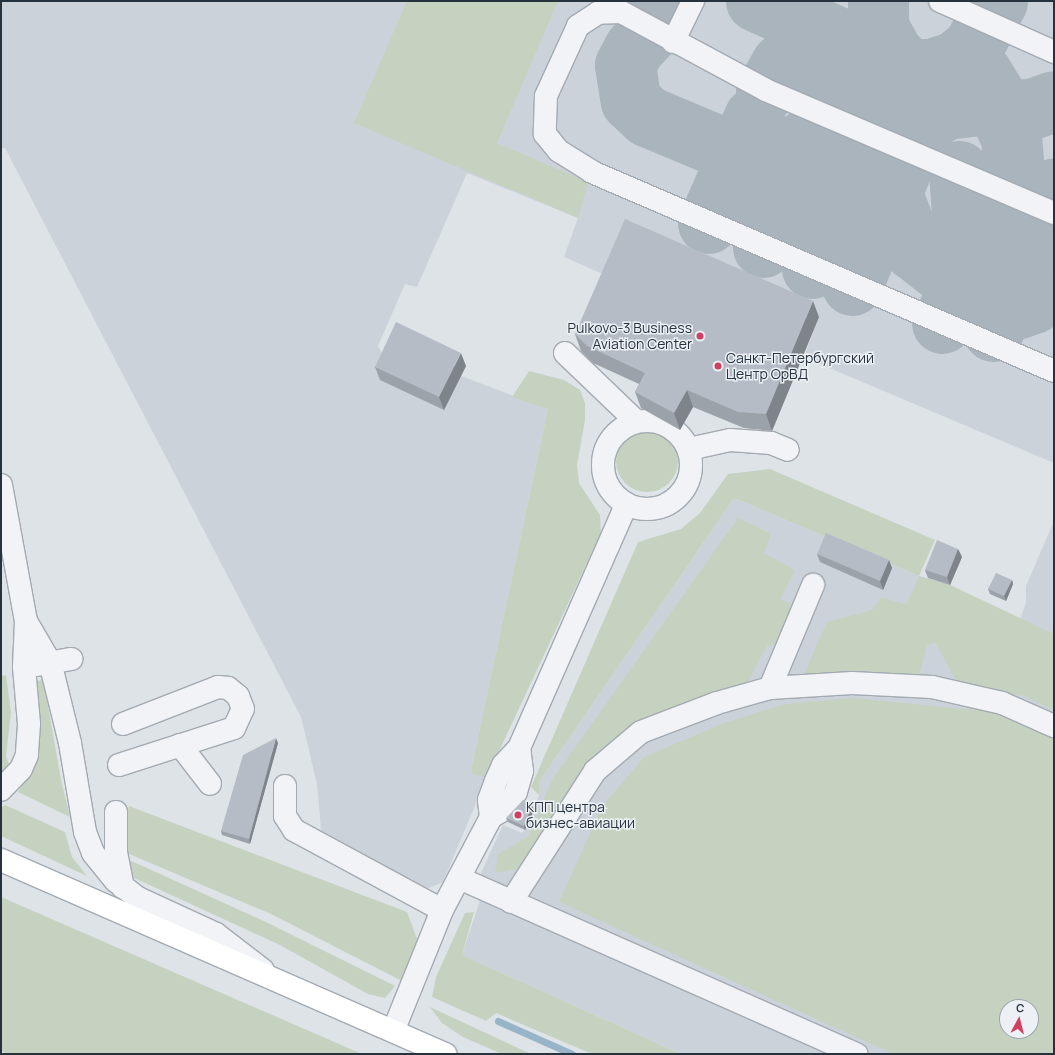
<!DOCTYPE html>
<meta charset="utf-8">
<style>
body{margin:0}
#map{position:relative;width:1055px;height:1055px;overflow:hidden;background:#dee3e8;font-family:Manrope,sans-serif}
div>[style]{position:absolute}
.built>*{inset:0;background:#ccd2da}
.green>*{inset:0;background:#c5d2bf}
.round{border-radius:50%}
.stream>*{height:7px;margin:-3.5px;padding:0 3.5px;transform-origin:3.5px;border-radius:3.5px;background:#98b4c8}
.taxiway>*{height:61px;margin:-30.5px;padding:0 30.5px;transform-origin:30.5px;border-radius:30.5px;background:#aab4bc}
.roads{filter:drop-shadow(1px 0 #a3aab2) drop-shadow(-1px 0 #a3aab2) drop-shadow(0 1px #a3aab2) drop-shadow(0 -1px #a3aab2)}
.minor>*{height:22px;margin:-11px;padding:0 11px;transform-origin:11px;border-radius:11px;background:#f1f3f6}
.minor>.ring{margin:-11px;padding:0;box-sizing:content-box;background:none;border:22px solid #f1f3f6;border-radius:50%}
.major>*{height:22px;margin:-11px;padding:0 11px;transform-origin:11px;border-radius:11px;background:#fff}
.wall>*{inset:0;background:#9ca2a9}
.shaded-wall>*{inset:0;background:#7f848a}
.building>*{inset:0;background:#b5bcc5}
.dots>*{width:11px;height:11px;translate:-50% -50%;box-sizing:border-box;border:2px solid #edf1f5;border-radius:50%}
span{translate:-50% -50%;white-space:nowrap;text-align:center;line-height:1.15;-webkit-text-stroke:3px #edf1f5;paint-order:stroke}
.poi-label{font-size:14px;color:#27323f}
.right{translate:-100% -50%;text-align:right}
.left{translate:0 -50%;text-align:left}
.frame{position:absolute;inset:0;border:2px solid #27323f;pointer-events:none}
.north{position:absolute;left:999px;top:999px;width:40px;height:40px;box-sizing:border-box;background:#edf1f5;border:1px solid #9ea5ac;border-radius:50%;rotate:7deg;font-size:11px;font-weight:700;line-height:16px;text-align:center;color:#27323f}
.north::after{content:'';display:block;margin:auto;width:14px;height:18px;background:#cf4163;clip-path:polygon(50% 0,100% 100%,50% 72%,0 100%)}
</style>
<div id="map">
<div class="built">
<i style="clip-path:polygon(1px 1px,1054px 1px,1054px 463px,815px 362px,816px 358px,805px 354px,819px 317px,612px 278px,564px 257px,578px 218px,467px 173px,417px 287px,405px 284px,378px 346px,382px 354px,461px 376px,548px 409px,471px 770px,487px 777px,443px 882px,429px 888px,417px 887px,330px 846px,321px 829px,317px 784px,301px 717px,5px 148px,1px 148px)"></i>
<i style="clip-path:polygon(evenodd,734px 498px,919px 576px,950px 585px,1020px 620px,1026px 602px,1026px 586px,1054px 521px,1054px 1054px,681px 1054px,462px 955px,483px 891px,481px 873px,503px 825px,522px 833px,525px 830px,539px 795px,539px 782px,734px 498px,1007px 1007px,1031px 1007px,1031px 1031px,1007px 1031px,1007px 1007px)"></i>
</div>
<div class="green">
<i style="clip-path:polygon(407px 1px,558px 1px,497px 143px,588px 182px,578px 218px,354px 123px)"></i>
<i style="clip-path:polygon(529px 371px,564px 380px,580px 390px,585px 403px,585px 420px,577px 465px,579px 483px,600px 515px,601px 533px,487px 777px,473px 775px,471px 770px,548px 409px,512px 397px)"></i>
<i class="round" style="left:616px;top:430px;width:62px;height:62px"></i>
<i style="clip-path:polygon(770px 469px,935px 540px,919px 576px,950px 585px,1054px 634px,1054px 710px,1021px 695px,960px 688px,935px 642px,927px 645px,918px 680px,800px 683px,827px 622px,872px 610px,881px 598px,907px 604px,919px 576px,734px 498px,539px 782px,539px 795px,531px 787px,638px 542px,681px 529px,700px 513px,728px 474px)"></i>
<i style="clip-path:polygon(738px 518px,771px 534px,764px 553px,795px 570px,780px 599px,797px 607px,779px 643px,767px 646px,745px 687px,631px 733px,522px 868px,495px 873px,498px 854px,528px 837px,552px 780px)"></i>
<i style="clip-path:polygon(6px 675px,11px 712px,6px 756px,9px 765px,1px 775px,1px 676px)"></i>
<i style="clip-path:polygon(43px 678px,61px 780px,70px 817px,18px 792px,39px 757px,36px 683px)"></i>
<i style="clip-path:polygon(evenodd,854px 698px,1004px 713px,1054px 736px,1054px 1054px,893px 1054px,559px 902px,602px 807px,644px 757px,721px 724px,785px 704px,854px 698px,1007px 1007px,1031px 1007px,1031px 1031px,1007px 1031px,1007px 1007px)"></i>
<i style="clip-path:polygon(5px 805px,65px 832px,72px 857px,87px 876px,1px 836px,1px 808px)"></i>
<i style="clip-path:polygon(129px 806px,407px 912px,417px 939px,404px 982px,271px 914px,122px 851px,122px 829px)"></i>
<i style="clip-path:polygon(127px 859px,266px 922px,395px 986px,385px 998px,368px 994px,280px 945px,132px 877px)"></i>
<i style="clip-path:polygon(1px 897px,362px 1054px,8px 1054px,1px 1051px)"></i>
<i style="clip-path:polygon(474px 912px,462px 955px,681px 1054px,592px 1054px,496px 1013px,486px 1021px,432px 997px,436px 977px,465px 913px)"></i>
<i style="clip-path:polygon(430px 1007px,531px 1054px,502px 1054px,463px 1037px,442px 1023px)"></i>
</div>
<div class="stream">
<i style="left:498px;top:1021px;width:81px;rotate:24deg"></i>
</div>
<div class="taxiway">
<i style="left:660px;top:1px;width:30px;rotate:107deg"></i>
<i style="left:651px;top:30px;width:25px;rotate:133deg"></i>
<i style="left:634px;top:48px;width:19px;rotate:118deg"></i>
<i style="left:625px;top:65px;width:36px;rotate:81deg"></i>
<i style="left:631px;top:101px;width:22px;rotate:43deg"></i>
<i style="left:647px;top:116px;width:114px;rotate:22.7deg"></i>
<i style="left:752px;top:160px;width:30px;rotate:-8deg"></i>
<i style="left:782px;top:156px;width:36px;rotate:-36deg"></i>
<i style="left:756px;top:1px;width:111px;rotate:23.8deg"></i>
<i style="left:878px;top:1px;width:26px;rotate:90deg"></i>
<i style="left:878px;top:27px;width:31px;rotate:61deg"></i>
<i style="left:893px;top:54px;width:22px;rotate:43deg"></i>
<i style="left:909px;top:69px;width:22px"></i>
<i style="left:931px;top:69px;width:25px;rotate:-18deg"></i>
<i style="left:955px;top:61px;width:23px;rotate:-38deg"></i>
<i style="left:973px;top:47px;width:52px;rotate:-62.4deg"></i>
<i style="left:981px;top:72px;width:44px;rotate:58.8deg"></i>
<i style="left:1004px;top:110px;width:27px;rotate:-2deg"></i>
<i style="left:1031px;top:109px;width:24px;rotate:-19deg"></i>
<i style="left:766px;top:90px;width:30px;rotate:-60deg"></i>
<i style="left:781px;top:64px;width:16px;rotate:-43deg"></i>
<i style="left:793px;top:53px;width:36px;rotate:-19deg"></i>
<i style="left:827px;top:41px;width:30px;rotate:9deg"></i>
<i style="left:857px;top:46px;width:25px;rotate:50deg"></i>
<i style="left:873px;top:65px;width:21px;rotate:71deg"></i>
<i style="left:880px;top:85px;width:24px;rotate:90deg"></i>
<i style="left:880px;top:109px;width:173px;rotate:113.2deg"></i>
<i style="left:916px;top:134px;width:16px;rotate:-52deg"></i>
<i style="left:926px;top:121px;width:23px;rotate:-31deg"></i>
<i style="left:946px;top:109px;width:43px;rotate:-6.6deg"></i>
<i style="left:989px;top:104px;width:17px;rotate:45deg"></i>
<i style="left:1001px;top:116px;width:23px;rotate:65deg"></i>
<i style="left:1011px;top:137px;width:33px;rotate:85deg"></i>
<i style="left:1014px;top:170px;width:169px;rotate:115.2deg"></i>
<i style="left:883px;top:170px;width:85px;rotate:69.2deg"></i>
<i style="left:913px;top:249px;width:29px;rotate:38deg"></i>
<i style="left:936px;top:267px;width:30px;rotate:9deg"></i>
<i style="left:959px;top:171px;width:101px;rotate:86deg"></i>
<i style="left:966px;top:272px;width:16px;rotate:68deg"></i>
<i style="left:972px;top:287px;width:26px;rotate:39deg"></i>
<i style="left:992px;top:303px;width:27px;rotate:10deg"></i>
<i style="left:1019px;top:308px;width:15px;rotate:-20deg"></i>
<i style="left:1033px;top:303px;width:16px;rotate:-45deg"></i>
<i style="left:708px;top:223px;width:116px;rotate:-66.5deg"></i>
<i style="left:763px;top:247px;width:172px;rotate:-66deg"></i>
<i style="left:833px;top:90px;width:37px;rotate:-38deg"></i>
<i style="left:862px;top:67px;width:34px;rotate:-7deg"></i>
<i style="left:896px;top:63px;width:33px;rotate:59deg"></i>
<i style="left:913px;top:91px;width:17px;rotate:77deg"></i>
<i style="left:917px;top:108px;width:26px;rotate:92deg"></i>
<i style="left:916px;top:134px;width:164px;rotate:113deg"></i>
<i style="left:993px;top:331px;width:155px;rotate:-66.9deg"></i>
</div>
<div class="roads">
<div class="minor">
<i style="left:940px;top:1px;width:125px;rotate:24.1deg"></i>
<i style="left:673px;top:42px;width:46px;rotate:-64deg"></i>
<i style="left:1054px;top:213px;width:313px;rotate:-156.9deg"></i>
<i style="left:766px;top:90px;width:165px;rotate:-151.7deg"></i>
<i style="left:621px;top:12px;width:23px;rotate:178deg"></i>
<i style="left:598px;top:13px;width:24px;rotate:147deg"></i>
<i style="left:578px;top:26px;width:77px;rotate:114.6deg"></i>
<i style="left:546px;top:96px;width:38px;rotate:92deg"></i>
<i style="left:545px;top:134px;width:22px;rotate:51deg"></i>
<i style="left:559px;top:151px;width:39px;rotate:32deg"></i>
<i style="left:592px;top:172px;width:503px;rotate:23.3deg"></i>
<i style="left:565px;top:353px;width:98px;rotate:43.8deg"></i>
<i class="ring" style="left:603px;top:421px;width:66px;height:66px"></i>
<i style="left:689px;top:449px;width:42px;rotate:-12.4deg"></i>
<i style="left:730px;top:440px;width:41px;rotate:4.2deg"></i>
<i style="left:771px;top:443px;width:18px;rotate:22deg"></i>
<i style="left:1px;top:485px;width:138px;rotate:79.6deg"></i>
<i style="left:26px;top:621px;width:46px;rotate:92.5deg"></i>
<i style="left:24px;top:667px;width:57px;rotate:85deg"></i>
<i style="left:29px;top:724px;width:31px;rotate:94deg"></i>
<i style="left:27px;top:755px;width:15px;rotate:113deg"></i>
<i style="left:21px;top:769px;width:29px;rotate:134deg"></i>
<i style="left:26px;top:621px;width:48px;rotate:59.7deg"></i>
<i style="left:50px;top:662px;width:83px;rotate:76.1deg"></i>
<i style="left:70px;top:743px;width:90px;rotate:80.4deg"></i>
<i style="left:85px;top:832px;width:22px;rotate:69deg"></i>
<i style="left:93px;top:853px;width:36px;rotate:51deg"></i>
<i style="left:116px;top:881px;width:28px;rotate:38deg"></i>
<i style="left:138px;top:898px;width:86px;rotate:24.8deg"></i>
<i style="left:216px;top:934px;width:59px;rotate:37.5deg"></i>
<i style="left:37px;top:665px;width:35px;rotate:-10deg"></i>
<i style="left:770px;top:688px;width:112px;rotate:-67.3deg"></i>
<i style="left:180px;top:745px;width:49px;rotate:52.4deg"></i>
<i style="left:119px;top:765px;width:121px;rotate:-17.8deg"></i>
<i style="left:234px;top:728px;width:21px;rotate:-65deg"></i>
<i style="left:243px;top:709px;width:14px;rotate:-111deg"></i>
<i style="left:238px;top:696px;width:13px;rotate:-141deg"></i>
<i style="left:228px;top:688px;width:10px;rotate:-174deg"></i>
<i style="left:218px;top:687px;width:102px;rotate:158.7deg"></i>
<i style="left:285px;top:786px;width:30px;rotate:90deg"></i>
<i style="left:285px;top:816px;width:17px;rotate:57deg"></i>
<i style="left:294px;top:830px;width:168px;rotate:28.4deg"></i>
<i style="left:116px;top:812px;width:40px;rotate:90deg"></i>
<i style="left:116px;top:852px;width:36px;rotate:79deg"></i>
<i style="left:491px;top:817px;width:17px;rotate:-97deg"></i>
<i style="left:489px;top:800px;width:20px;rotate:-70deg"></i>
<i style="left:496px;top:781px;width:17px;rotate:-66deg"></i>
<i style="left:503px;top:765px;width:23px;rotate:-47deg"></i>
<i style="left:519px;top:748px;width:266px;rotate:-66.2deg"></i>
<i style="left:459px;top:878px;width:435px;rotate:23.9deg"></i>
<i style="left:511px;top:902px;width:156px;rotate:-57.3deg"></i>
<i style="left:595px;top:771px;width:60px;rotate:-40.3deg"></i>
<i style="left:641px;top:732px;width:81px;rotate:-20.9deg"></i>
<i style="left:717px;top:703px;width:55px;rotate:-15.8deg"></i>
<i style="left:770px;top:688px;width:82px;rotate:-3.5deg"></i>
<i style="left:852px;top:683px;width:80px;rotate:2.9deg"></i>
<i style="left:932px;top:687px;width:72px;rotate:12.9deg"></i>
<i style="left:1002px;top:703px;width:57px;rotate:23.9deg"></i>
<i style="left:394px;top:1029px;width:128px;rotate:-68deg"></i>
<i style="left:442px;top:910px;width:105px;rotate:-62.2deg"></i>
<i style="left:491px;top:817px;width:16px;rotate:-30deg"></i>
<i style="left:505px;top:809px;width:20px;rotate:-57deg"></i>
<i style="left:516px;top:792px;width:22px;rotate:-74deg"></i>
<i style="left:522px;top:771px;width:23px;rotate:-97deg"></i>
</div>
<div class="major">
<i style="left:1px;top:860px;width:485px;rotate:23.6deg"></i>
</div>
</div>
<div class="wall">
<i style="clip-path:polygon(819px 317px,772px 431px,744px 428px,693px 407px,680px 430px,641px 408px,635px 392px,639px 384px,593px 363px,581px 351px,575px 334px)"></i>
<i style="clip-path:polygon(466px 366px,444px 410px,380px 380px,375px 367px)"></i>
<i style="clip-path:polygon(958px 549px,962px 557px,950px 585px,928px 578px,925px 570px)"></i>
<i style="clip-path:polygon(817px 554px,889px 560px,892px 568px,883px 590px,820px 562px)"></i>
<i style="clip-path:polygon(1012px 580px,1013px 584px,1006px 601px,990px 594px,988px 589px)"></i>
<i style="clip-path:polygon(278px 743px,250px 844px,222px 835px,221px 831px)"></i>
<i style="clip-path:polygon(534px 810px,525px 830px,508px 822px,506px 818px)"></i>
</div>
<div class="shaded-wall">
<i style="clip-path:polygon(813px 301px,819px 317px,772px 431px,766px 414px)"></i>
<i style="clip-path:polygon(461px 353px,466px 366px,444px 410px,439px 397px)"></i>
<i style="clip-path:polygon(687px 390px,693px 407px,680px 430px,674px 413px)"></i>
<i style="clip-path:polygon(958px 549px,962px 557px,950px 585px,947px 577px)"></i>
<i style="clip-path:polygon(889px 560px,892px 568px,883px 590px,880px 581px)"></i>
<i style="clip-path:polygon(1012px 580px,1013px 584px,1006px 601px,1004px 596px)"></i>
<i style="clip-path:polygon(276px 738px,278px 743px,250px 844px,249px 839px)"></i>
<i style="clip-path:polygon(532px 805px,534px 810px,525px 830px,524px 826px)"></i>
</div>
<div class="building">
<i style="clip-path:polygon(625px 219px,813px 301px,766px 414px,738px 412px,687px 390px,674px 413px,635px 392px,645px 373px,587px 346px,575px 334px)"></i>
<i style="clip-path:polygon(396px 322px,461px 353px,439px 397px,375px 367px)"></i>
<i style="clip-path:polygon(826px 533px,889px 560px,880px 581px,817px 554px)"></i>
<i style="clip-path:polygon(937px 540px,958px 549px,947px 577px,925px 570px)"></i>
<i style="clip-path:polygon(996px 573px,1012px 580px,1004px 596px,988px 589px)"></i>
<i style="clip-path:polygon(276px 738px,249px 839px,221px 831px,243px 755px)"></i>
<i style="clip-path:polygon(523px 800px,532px 805px,524px 826px,506px 818px)"></i>
</div>
<div class="dots">
<i style="left:700px;top:336px;background:#cf4163"></i>
<i style="left:718px;top:366px;background:#cf4163"></i>
<i style="left:518px;top:815px;background:#cf4163"></i>
</div>
<div class="poi-label">
<span class="right" style="left:692px;top:336px">Pulkovo-3 Business<br>Aviation Center</span>
<span class="left" style="left:726px;top:366px">Санкт-Петербургский<br>Центр ОрВД</span>
<span class="left" style="left:526px;top:815px">КПП центра<br>бизнес-авиации</span>
</div>
<div class="frame"></div>
<div class="north">С</div>
</div>
